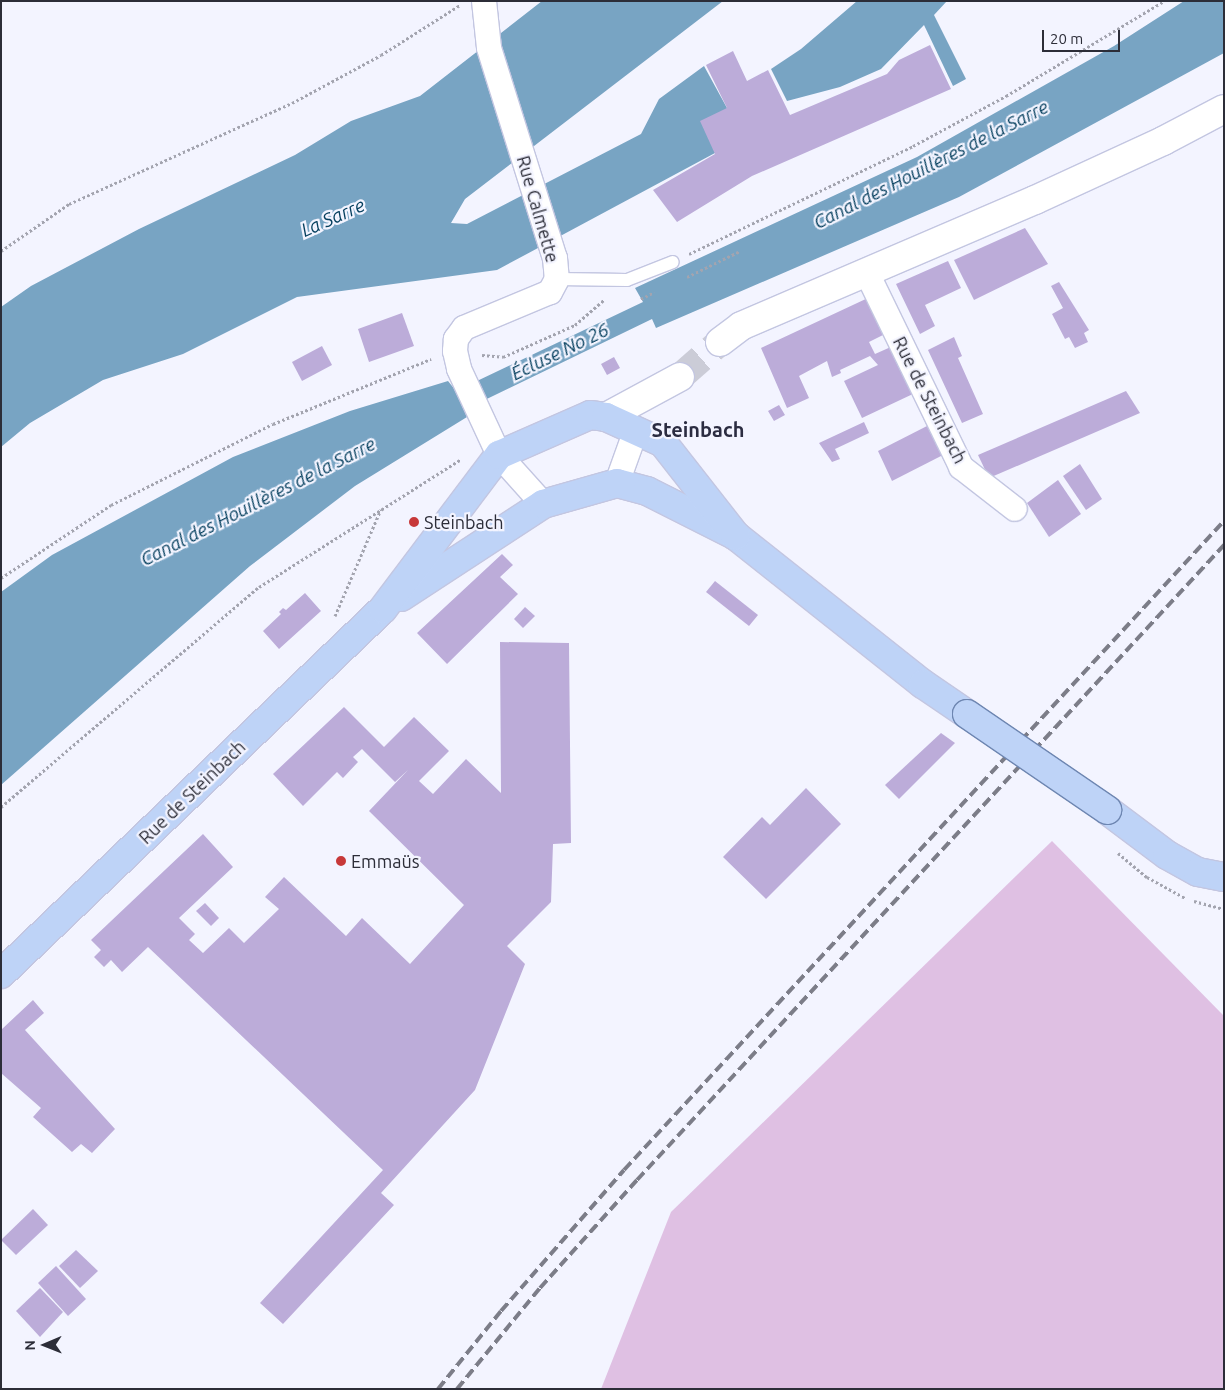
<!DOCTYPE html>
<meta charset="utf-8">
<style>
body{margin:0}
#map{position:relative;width:1225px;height:1390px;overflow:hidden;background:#f3f4ff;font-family:Ubuntu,sans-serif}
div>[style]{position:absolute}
.green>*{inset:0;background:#dfc0e3}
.water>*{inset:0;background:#78a4c3}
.building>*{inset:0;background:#bcacd9}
.tertiary-tunnel>*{height:28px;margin-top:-14px;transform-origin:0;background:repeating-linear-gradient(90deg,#cbccd7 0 28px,transparent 0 42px)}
.path>*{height:3px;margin-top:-1.5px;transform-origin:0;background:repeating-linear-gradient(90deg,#a3a4af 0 2.5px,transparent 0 5px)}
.roads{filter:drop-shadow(1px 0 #c3c6e1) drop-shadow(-1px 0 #c3c6e1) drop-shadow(0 1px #c3c6e1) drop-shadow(0 -1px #c3c6e1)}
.service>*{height:12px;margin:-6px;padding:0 6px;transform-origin:6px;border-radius:6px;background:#fff}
.minor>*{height:24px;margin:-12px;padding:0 12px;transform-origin:12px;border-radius:12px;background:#fff}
.tertiary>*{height:28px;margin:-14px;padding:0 14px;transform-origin:14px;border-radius:14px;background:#fff}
.primary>*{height:28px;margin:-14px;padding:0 14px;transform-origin:14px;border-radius:14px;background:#bed3f7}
.rail>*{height:4px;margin-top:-2px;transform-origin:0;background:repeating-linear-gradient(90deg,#7c7d88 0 10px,transparent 0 15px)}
.bridges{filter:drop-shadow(1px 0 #6e86b1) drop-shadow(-1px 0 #6e86b1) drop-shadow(0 1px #6e86b1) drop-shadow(0 -1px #6e86b1)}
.primary-bridge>*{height:28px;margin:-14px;padding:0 14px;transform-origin:14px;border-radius:14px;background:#bed3f7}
.dots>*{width:14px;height:14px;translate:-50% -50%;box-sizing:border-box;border:2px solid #f3f4ff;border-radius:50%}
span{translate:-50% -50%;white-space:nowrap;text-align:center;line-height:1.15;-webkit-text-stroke:4.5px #f3f4ff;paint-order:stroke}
.street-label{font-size:18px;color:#2c2d38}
.poi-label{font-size:18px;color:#2c2d38}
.left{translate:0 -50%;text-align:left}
.water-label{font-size:19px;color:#053f5e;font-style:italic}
.quarter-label{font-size:20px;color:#2b2c41;font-weight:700}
.frame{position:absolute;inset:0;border:2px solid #2c2d38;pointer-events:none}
.north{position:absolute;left:20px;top:1320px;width:50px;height:50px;-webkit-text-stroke:4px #f3f4ff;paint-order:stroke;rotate:269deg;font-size:14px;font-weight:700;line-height:20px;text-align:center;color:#2c2d38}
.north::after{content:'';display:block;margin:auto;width:18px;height:22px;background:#2c2d38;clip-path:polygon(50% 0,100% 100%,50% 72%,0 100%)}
.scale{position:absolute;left:1042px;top:30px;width:78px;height:22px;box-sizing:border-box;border:2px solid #2c2d38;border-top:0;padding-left:6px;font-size:15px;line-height:18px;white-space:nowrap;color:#2c2d38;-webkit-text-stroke:4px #f3f4ff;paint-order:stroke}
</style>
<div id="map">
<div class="green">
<i style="clip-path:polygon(1052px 841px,1224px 1016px,1224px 1389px,601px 1389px,671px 1212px)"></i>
</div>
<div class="water">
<i style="clip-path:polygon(542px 1px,723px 1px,465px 199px,451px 223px,467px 224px,641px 134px,659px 99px,704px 66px,727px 108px,715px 153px,497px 270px,297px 297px,183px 354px,103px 380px,30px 423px,1px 447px,1px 307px,31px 286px,139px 229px,295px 155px,351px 121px,420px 96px)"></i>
<i style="clip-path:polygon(857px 1px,947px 1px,934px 15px,966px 79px,953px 86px,924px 25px,881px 69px,840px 87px,787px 101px,771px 69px,801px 49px)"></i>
<i style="clip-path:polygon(1184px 1px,1224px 1px,1224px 53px,959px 197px,656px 328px,652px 319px,464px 410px,467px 417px,355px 486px,250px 566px,1px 785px,1px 592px,52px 555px,233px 457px,350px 411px,448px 381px,456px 391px,643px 302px,635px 288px,917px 157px,1114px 46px)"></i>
</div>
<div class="building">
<i style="clip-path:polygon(930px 45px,951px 89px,752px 176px,677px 222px,653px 190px,715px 154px,700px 121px,727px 108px,706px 65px,733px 51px,747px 81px,768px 70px,790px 115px,887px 74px,899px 60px)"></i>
<i style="clip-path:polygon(1025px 228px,1048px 264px,974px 300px,954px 260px)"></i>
<i style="clip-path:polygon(948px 261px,961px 288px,925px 305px,935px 326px,920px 334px,896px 284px)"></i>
<i style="clip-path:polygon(1059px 282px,1089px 330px,1084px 333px,1088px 342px,1075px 348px,1069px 337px,1065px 339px,1052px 314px,1063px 308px,1051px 286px)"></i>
<i style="clip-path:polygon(870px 297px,887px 333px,869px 342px,875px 354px,893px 346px,915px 393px,862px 418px,844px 381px,878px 365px,870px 356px,840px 370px,841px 373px,832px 377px,827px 361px,799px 376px,809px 398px,787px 408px,761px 348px)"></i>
<i style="clip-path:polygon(402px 313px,414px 346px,369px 362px,358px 329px)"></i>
<i style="clip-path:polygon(954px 337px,962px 356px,958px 358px,983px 414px,962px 423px,928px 350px)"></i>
<i style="clip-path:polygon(322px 346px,332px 365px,302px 381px,292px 362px)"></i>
<i style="clip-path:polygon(614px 357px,620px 368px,607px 375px,601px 364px)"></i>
<i style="clip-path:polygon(1126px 391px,1140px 413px,989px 478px,978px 455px)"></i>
<i style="clip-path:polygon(779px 405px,785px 415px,774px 421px,768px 411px)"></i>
<i style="clip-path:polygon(864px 422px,869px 433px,835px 449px,840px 459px,832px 462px,819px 443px)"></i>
<i style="clip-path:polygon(929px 425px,943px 455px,892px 481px,878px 451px)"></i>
<i style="clip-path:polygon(1080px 464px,1102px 499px,1086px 510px,1063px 476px)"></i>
<i style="clip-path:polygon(1058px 480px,1081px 514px,1049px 537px,1027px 503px)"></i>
<i style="clip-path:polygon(502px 554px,513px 565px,500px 577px,518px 594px,447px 664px,417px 633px)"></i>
<i style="clip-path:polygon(715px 581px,758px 615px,749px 626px,706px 592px)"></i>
<i style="clip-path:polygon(305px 593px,321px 611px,279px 649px,263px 631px,281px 614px,279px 612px,283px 608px,286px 610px)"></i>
<i style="clip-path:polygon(525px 607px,535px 616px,523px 628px,514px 619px)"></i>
<i style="clip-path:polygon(500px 642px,569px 643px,571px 843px,553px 844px,551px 902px,507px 946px,525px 964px,475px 1090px,381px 1193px,394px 1205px,283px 1324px,260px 1303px,383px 1170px,148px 947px,122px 972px,111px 960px,104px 967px,94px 957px,101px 950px,91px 940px,203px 834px,233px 867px,179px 918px,195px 934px,189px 940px,203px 953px,229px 928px,244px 943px,279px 909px,265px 897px,284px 877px,346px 936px,362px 918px,410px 964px,464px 905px,369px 811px,408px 770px,395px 782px,362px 749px,353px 757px,358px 762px,343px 778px,337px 772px,303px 806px,273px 774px,344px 707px,384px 747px,414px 717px,449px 751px,419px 781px,433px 794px,466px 759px,501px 793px)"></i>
<i style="clip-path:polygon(941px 733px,955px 743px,899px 799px,885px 785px)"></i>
<i style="clip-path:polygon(806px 788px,841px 824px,766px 899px,723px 857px,762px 817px,770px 825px)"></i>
<i style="clip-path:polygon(205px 903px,219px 918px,211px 926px,196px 911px)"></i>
<i style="clip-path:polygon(33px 1000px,44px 1013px,25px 1030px,115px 1129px,92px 1153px,81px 1144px,72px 1152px,33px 1117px,41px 1108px,1px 1073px,1px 1030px)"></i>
<i style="clip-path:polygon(33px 1209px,48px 1225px,16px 1255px,1px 1240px)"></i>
<i style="clip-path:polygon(76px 1250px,98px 1271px,80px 1288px,59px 1266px)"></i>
<i style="clip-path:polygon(56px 1266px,86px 1299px,68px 1316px,38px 1283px)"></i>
<i style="clip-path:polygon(40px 1288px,63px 1312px,40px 1337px,16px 1311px)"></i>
</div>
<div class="tertiary-tunnel">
<i style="left:680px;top:377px;width:53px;rotate:-41.2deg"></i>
</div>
<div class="path">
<i style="left:1px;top:251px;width:83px;rotate:-34.7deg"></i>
<i style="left:69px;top:204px;width:245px;rotate:-24.4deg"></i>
<i style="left:292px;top:103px;width:101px;rotate:-28.3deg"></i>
<i style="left:381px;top:55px;width:93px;rotate:-32.3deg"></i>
<i style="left:689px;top:254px;width:249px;rotate:-25.7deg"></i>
<i style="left:913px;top:146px;width:106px;rotate:-28.3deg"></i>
<i style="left:1006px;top:96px;width:184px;rotate:-31deg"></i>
<i style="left:687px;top:277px;width:59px;rotate:-26.1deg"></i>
<i style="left:641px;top:299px;width:15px;rotate:-28deg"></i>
<i style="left:482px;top:355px;width:21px;rotate:5deg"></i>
<i style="left:503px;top:357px;width:79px;rotate:-24deg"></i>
<i style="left:575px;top:325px;width:38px;rotate:-41deg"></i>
<i style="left:1px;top:578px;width:132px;rotate:-33.6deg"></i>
<i style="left:111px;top:505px;width:181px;rotate:-26.6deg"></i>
<i style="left:273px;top:424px;width:171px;rotate:-22.4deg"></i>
<i style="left:335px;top:616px;width:116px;rotate:-66.7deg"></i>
<i style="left:1px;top:807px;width:339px;rotate:-40.5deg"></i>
<i style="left:259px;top:587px;width:238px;rotate:-32.3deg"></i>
<i style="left:1118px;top:853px;width:38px;rotate:40deg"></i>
<i style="left:1147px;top:877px;width:43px;rotate:28.9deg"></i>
<i style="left:1194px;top:901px;width:31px;rotate:15deg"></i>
</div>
<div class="roads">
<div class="service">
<i style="left:557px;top:279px;width:70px;rotate:0.8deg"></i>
<i style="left:627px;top:280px;width:49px;rotate:-21.4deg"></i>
</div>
<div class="minor">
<i style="left:484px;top:1px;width:47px;rotate:83.9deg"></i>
<i style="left:489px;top:48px;width:220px;rotate:72.6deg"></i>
<i style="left:555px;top:258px;width:21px;rotate:85deg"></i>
<i style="left:557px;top:279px;width:15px;rotate:118deg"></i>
<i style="left:550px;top:292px;width:93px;rotate:157.3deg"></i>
<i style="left:464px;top:328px;width:14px;rotate:126deg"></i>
<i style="left:456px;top:339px;width:12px;rotate:95deg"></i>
<i style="left:455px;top:351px;width:18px;rotate:77deg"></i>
<i style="left:459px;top:369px;width:95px;rotate:65.1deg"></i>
<i style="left:499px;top:455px;width:66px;rotate:48.1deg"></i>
<i style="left:867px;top:273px;width:216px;rotate:64.1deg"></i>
<i style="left:961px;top:467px;width:68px;rotate:37.9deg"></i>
<i style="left:617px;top:483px;width:56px;rotate:-70.3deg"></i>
</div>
<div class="tertiary">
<i style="left:720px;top:342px;width:26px;rotate:-37deg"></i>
<i style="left:741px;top:326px;width:320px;rotate:-23.2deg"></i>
<i style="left:1035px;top:200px;width:141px;rotate:-24.7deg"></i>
<i style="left:1163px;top:141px;width:69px;rotate:-27.7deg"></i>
<i style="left:606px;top:417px;width:84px;rotate:-28.4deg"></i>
</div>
<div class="primary">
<i style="left:401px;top:597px;width:170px;rotate:-33.2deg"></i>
<i style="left:543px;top:504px;width:77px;rotate:-15.8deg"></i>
<i style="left:617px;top:483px;width:31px;rotate:15deg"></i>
<i style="left:647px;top:491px;width:100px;rotate:26.8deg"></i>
<i style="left:736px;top:536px;width:238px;rotate:38.4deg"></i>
<i style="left:923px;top:684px;width:53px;rotate:34.3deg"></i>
<i style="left:1107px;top:810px;width:75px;rotate:36.9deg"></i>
<i style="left:1167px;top:855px;width:35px;rotate:29deg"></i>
<i style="left:1198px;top:872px;width:26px;rotate:11deg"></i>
<i style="left:1px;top:974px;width:528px;rotate:-43.7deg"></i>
<i style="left:383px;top:609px;width:193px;rotate:-53deg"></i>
<i style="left:499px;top:455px;width:99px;rotate:-23.7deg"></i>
<i style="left:590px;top:415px;width:16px;rotate:7deg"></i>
<i style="left:606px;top:417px;width:63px;rotate:24.5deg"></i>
<i style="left:663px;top:443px;width:118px;rotate:51.9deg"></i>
</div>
</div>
<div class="rail">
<i style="left:438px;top:1389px;width:100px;rotate:-51.1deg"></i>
<i style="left:501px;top:1311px;width:187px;rotate:-48.9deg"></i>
<i style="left:624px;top:1170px;width:884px;rotate:-47.25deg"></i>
<i style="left:457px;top:1389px;width:131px;rotate:-50.6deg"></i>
<i style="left:540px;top:1288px;width:145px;rotate:-48.1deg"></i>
<i style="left:637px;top:1180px;width:865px;rotate:-47.25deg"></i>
</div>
<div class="bridges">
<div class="primary-bridge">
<i style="left:967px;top:714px;width:170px;rotate:34.4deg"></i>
</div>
</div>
<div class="dots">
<i style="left:414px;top:522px;background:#c73839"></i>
<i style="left:341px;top:861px;background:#c73839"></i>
</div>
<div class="street-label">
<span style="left:538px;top:209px;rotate:74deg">Rue Calmette</span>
<span style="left:930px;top:400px;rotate:63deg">Rue de Steinbach</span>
<span style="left:192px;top:792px;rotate:-44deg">Rue de Steinbach</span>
</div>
<div class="poi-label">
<span class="left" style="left:424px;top:522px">Steinbach</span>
<span class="left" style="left:351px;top:861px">Emmaüs</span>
</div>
<div class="water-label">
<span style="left:931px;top:165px;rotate:-27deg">Canal des Houillères de la Sarre</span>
<span style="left:333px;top:218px;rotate:-24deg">La Sarre</span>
<span style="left:560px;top:352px;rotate:-26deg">Écluse No 26</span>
<span style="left:258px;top:502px;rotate:-27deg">Canal des Houillères de la Sarre</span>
</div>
<div class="quarter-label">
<span style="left:698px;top:429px">Steinbach</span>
</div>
<div class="frame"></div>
<div class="north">N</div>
<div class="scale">20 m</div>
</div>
